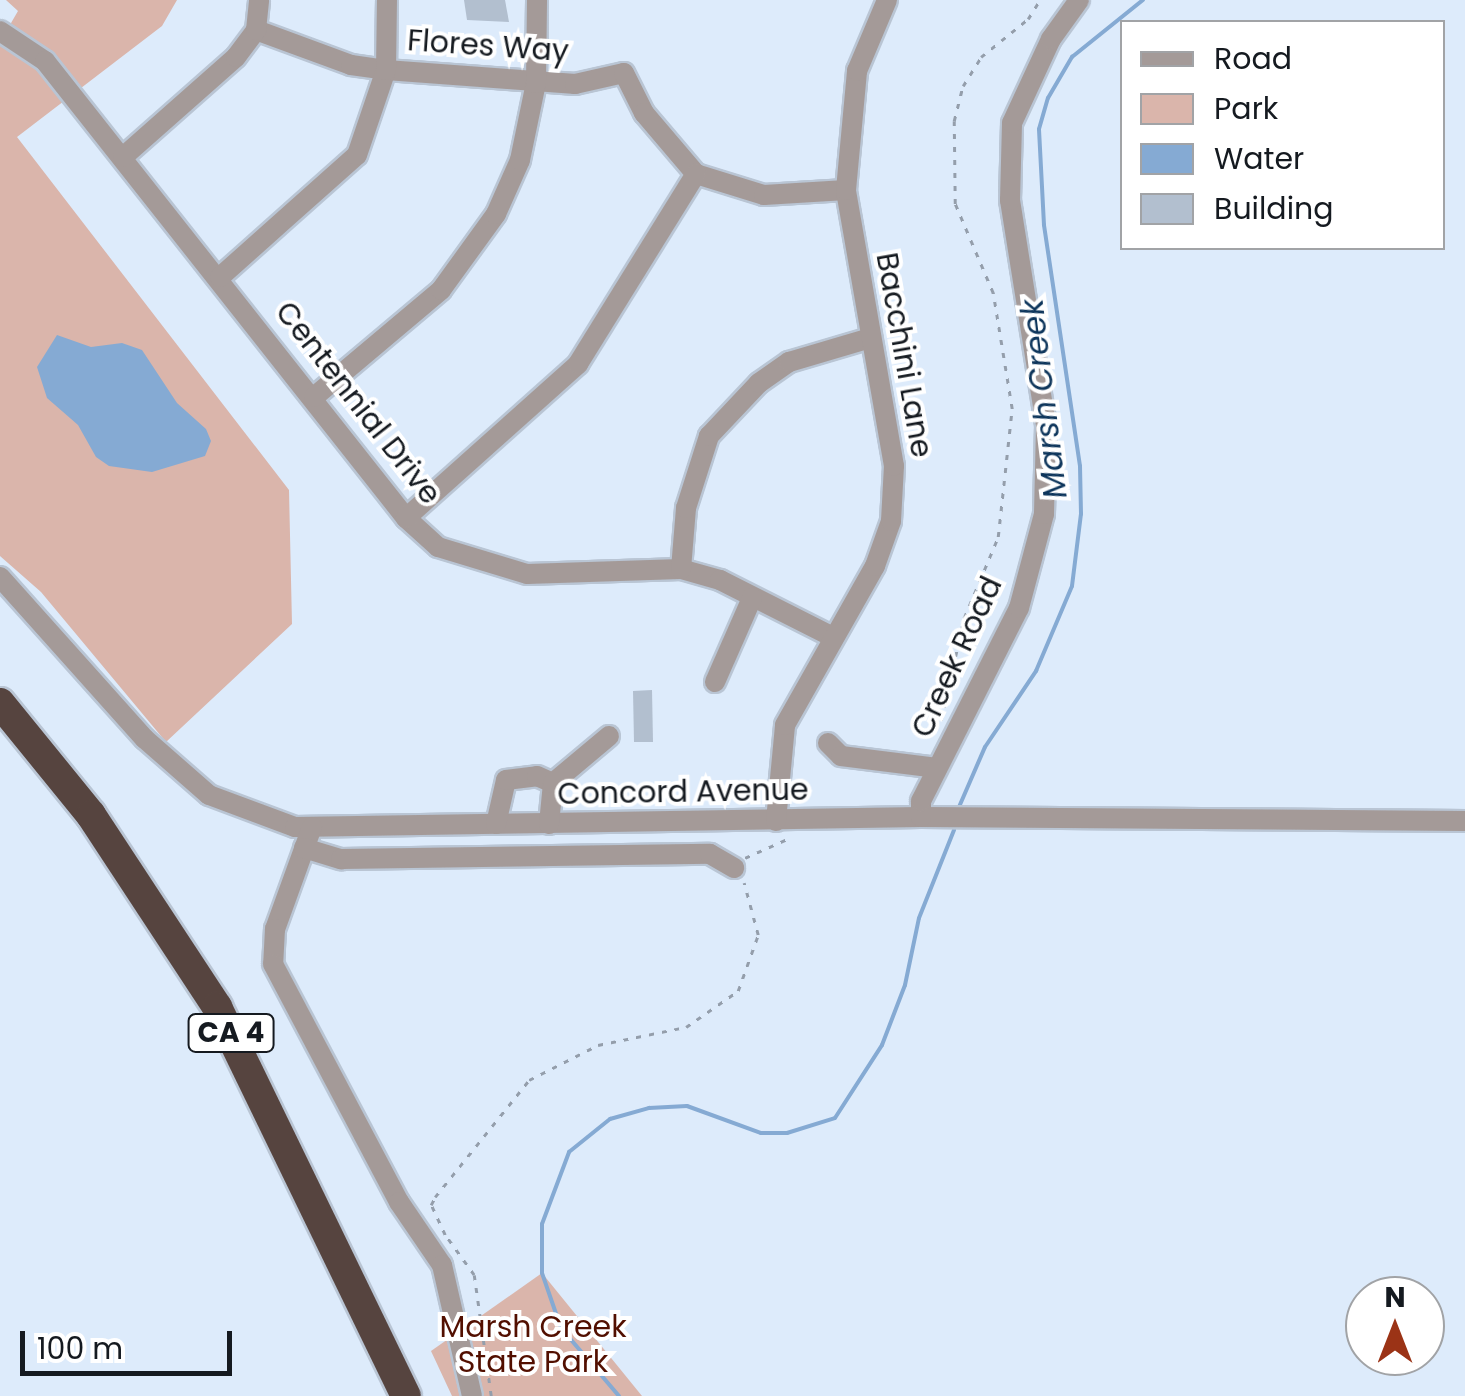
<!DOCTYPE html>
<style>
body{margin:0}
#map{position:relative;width:1465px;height:1396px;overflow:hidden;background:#ddebfb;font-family:Poppins,sans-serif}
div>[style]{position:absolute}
.green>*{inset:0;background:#dab5ab}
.water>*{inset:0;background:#85aad3}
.stream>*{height:4px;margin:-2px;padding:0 2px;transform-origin:2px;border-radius:2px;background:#85aad3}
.building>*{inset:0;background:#b2bfcf}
.path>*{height:2.5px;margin-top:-1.25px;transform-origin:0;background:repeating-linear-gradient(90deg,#949eab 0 5px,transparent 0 13px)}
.roads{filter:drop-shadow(2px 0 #b9c5d4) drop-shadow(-2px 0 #b9c5d4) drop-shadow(0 2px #b9c5d4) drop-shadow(0 -2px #b9c5d4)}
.minor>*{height:20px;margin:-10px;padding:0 10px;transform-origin:10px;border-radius:10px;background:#a49a98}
.highway>*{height:30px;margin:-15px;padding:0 15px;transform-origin:15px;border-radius:15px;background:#56443f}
span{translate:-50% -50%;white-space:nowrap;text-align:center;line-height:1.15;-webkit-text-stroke:8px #fff;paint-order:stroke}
.shield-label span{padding:2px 8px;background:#fff;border:2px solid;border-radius:8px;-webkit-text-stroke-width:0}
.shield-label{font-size:28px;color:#151a20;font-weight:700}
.street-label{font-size:30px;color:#151a20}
.park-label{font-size:30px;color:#520f00}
.water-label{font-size:32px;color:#0d355b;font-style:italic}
.legend{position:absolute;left:1120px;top:20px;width:325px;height:230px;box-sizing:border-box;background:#fff;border:2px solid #a1a3a6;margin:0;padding:12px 18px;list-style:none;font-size:30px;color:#151a20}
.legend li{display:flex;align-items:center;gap:20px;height:50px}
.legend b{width:50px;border:2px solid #a1a3a6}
.north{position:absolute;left:1345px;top:1276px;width:100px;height:100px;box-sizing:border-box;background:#fff;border:2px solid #a1a3a6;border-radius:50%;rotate:0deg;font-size:28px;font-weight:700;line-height:40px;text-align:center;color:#151a20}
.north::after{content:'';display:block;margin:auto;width:35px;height:45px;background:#9b3316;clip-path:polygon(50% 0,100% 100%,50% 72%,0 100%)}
.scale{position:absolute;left:20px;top:1331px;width:212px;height:45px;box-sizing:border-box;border:5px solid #151a20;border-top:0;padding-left:12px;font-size:30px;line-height:35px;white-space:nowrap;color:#151a20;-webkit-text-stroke:8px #fff;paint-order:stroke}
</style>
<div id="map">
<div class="green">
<i style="clip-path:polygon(6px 0,177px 0,162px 26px,17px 137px,289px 490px,292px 624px,166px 742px,41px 592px,0 556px,0 42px,18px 11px)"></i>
<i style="clip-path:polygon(542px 1273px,642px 1396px,452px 1396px,431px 1351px)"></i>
</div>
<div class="water">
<i style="clip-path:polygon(57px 335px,91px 347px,122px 343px,142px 350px,177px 403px,206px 429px,211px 441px,205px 456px,152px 472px,109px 466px,96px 457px,78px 425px,47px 398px,37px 367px)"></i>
</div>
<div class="stream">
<i style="left:959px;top:807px;width:65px;rotate:-66.6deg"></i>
<i style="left:985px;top:747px;width:92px;rotate:-56.1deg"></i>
<i style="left:1036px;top:671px;width:92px;rotate:-67deg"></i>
<i style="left:1072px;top:586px;width:73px;rotate:-82.9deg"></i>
<i style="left:1081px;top:514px;width:48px;rotate:-91.2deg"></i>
<i style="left:1080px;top:466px;width:244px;rotate:-98.5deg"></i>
<i style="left:1044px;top:225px;width:96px;rotate:-93deg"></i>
<i style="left:1039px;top:129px;width:32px;rotate:-74deg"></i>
<i style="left:1048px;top:98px;width:48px;rotate:-59.7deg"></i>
<i style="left:1072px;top:57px;width:91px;rotate:-38.8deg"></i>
<i style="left:619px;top:1396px;width:89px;rotate:-130.5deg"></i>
<i style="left:561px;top:1328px;width:58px;rotate:-109.1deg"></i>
<i style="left:542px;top:1273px;width:49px;rotate:-90deg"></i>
<i style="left:542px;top:1224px;width:77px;rotate:-69.4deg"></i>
<i style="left:569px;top:1152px;width:53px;rotate:-38.8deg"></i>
<i style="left:610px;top:1119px;width:41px;rotate:-15.8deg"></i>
<i style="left:649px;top:1108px;width:38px;rotate:-3deg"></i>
<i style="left:687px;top:1106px;width:79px;rotate:20deg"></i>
<i style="left:761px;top:1133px;width:26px"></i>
<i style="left:787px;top:1133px;width:50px;rotate:-17.4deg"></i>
<i style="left:835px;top:1118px;width:87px;rotate:-57.2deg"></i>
<i style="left:882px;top:1045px;width:64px;rotate:-69deg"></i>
<i style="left:905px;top:985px;width:68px;rotate:-78.2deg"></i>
<i style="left:919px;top:918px;width:95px;rotate:-68.3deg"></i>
</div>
<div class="building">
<i style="clip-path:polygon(464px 0,505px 0,509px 22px,467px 20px)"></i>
<i style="clip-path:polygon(652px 690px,653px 742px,634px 742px,633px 691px)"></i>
</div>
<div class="path">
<i style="left:941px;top:720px;width:105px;rotate:-77.3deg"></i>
<i style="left:964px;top:618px;width:88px;rotate:-67.2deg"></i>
<i style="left:998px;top:537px;width:129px;rotate:-83.8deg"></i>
<i style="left:1012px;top:409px;width:118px;rotate:-99.3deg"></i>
<i style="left:993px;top:293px;width:97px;rotate:-113.1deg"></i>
<i style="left:955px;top:204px;width:83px;rotate:-90.7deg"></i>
<i style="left:954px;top:121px;width:36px;rotate:-76deg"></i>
<i style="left:963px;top:86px;width:34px;rotate:-58deg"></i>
<i style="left:981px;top:57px;width:60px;rotate:-39deg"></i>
<i style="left:1028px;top:19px;width:22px;rotate:-58deg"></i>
<i style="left:745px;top:858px;width:46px;rotate:-24.3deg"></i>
<i style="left:491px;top:1396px;width:122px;rotate:-98deg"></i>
<i style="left:474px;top:1275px;width:49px;rotate:-125.9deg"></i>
<i style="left:445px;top:1235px;width:33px;rotate:-115deg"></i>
<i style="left:431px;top:1205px;width:9px;rotate:-63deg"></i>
<i style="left:435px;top:1197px;width:150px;rotate:-51.2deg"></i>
<i style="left:529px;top:1080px;width:77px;rotate:-26.9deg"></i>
<i style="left:598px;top:1045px;width:90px;rotate:-11.6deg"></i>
<i style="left:686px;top:1027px;width:63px;rotate:-34.7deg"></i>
<i style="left:738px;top:991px;width:59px;rotate:-70.3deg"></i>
<i style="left:758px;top:935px;width:54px;rotate:-105.1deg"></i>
</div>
<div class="roads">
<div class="minor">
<i style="left:256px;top:30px;width:101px;rotate:20.2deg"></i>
<i style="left:351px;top:65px;width:35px;rotate:8deg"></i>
<i style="left:386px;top:70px;width:190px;rotate:4.2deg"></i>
<i style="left:575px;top:84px;width:50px;rotate:-12.7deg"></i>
<i style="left:624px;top:73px;width:45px;rotate:63.4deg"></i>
<i style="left:644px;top:113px;width:80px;rotate:49.6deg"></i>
<i style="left:696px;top:174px;width:71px;rotate:17.2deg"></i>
<i style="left:764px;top:195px;width:82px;rotate:-3.5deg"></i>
<i style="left:0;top:31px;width:54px;rotate:33.7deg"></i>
<i style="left:45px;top:61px;width:582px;rotate:51.69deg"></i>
<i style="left:406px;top:518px;width:43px;rotate:42.2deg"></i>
<i style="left:438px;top:547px;width:93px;rotate:16.9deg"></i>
<i style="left:527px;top:574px;width:154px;rotate:-1.9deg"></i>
<i style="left:681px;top:569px;width:41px;rotate:15.8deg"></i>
<i style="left:720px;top:580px;width:127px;rotate:26.8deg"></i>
<i style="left:123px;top:157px;width:151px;rotate:-41.5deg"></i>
<i style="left:236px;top:57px;width:34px;rotate:-53deg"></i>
<i style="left:256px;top:30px;width:30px;rotate:-84deg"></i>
<i style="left:220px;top:277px;width:183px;rotate:-41.7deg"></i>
<i style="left:357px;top:155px;width:90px;rotate:-71.2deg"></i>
<i style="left:386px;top:70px;width:70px;rotate:-89.2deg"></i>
<i style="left:314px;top:397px;width:166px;rotate:-40.1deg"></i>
<i style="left:441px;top:290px;width:94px;rotate:-54.1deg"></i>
<i style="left:496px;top:214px;width:59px;rotate:-66deg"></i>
<i style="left:520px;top:160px;width:79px;rotate:-78.3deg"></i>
<i style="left:536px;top:83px;width:83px;rotate:-89.3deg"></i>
<i style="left:406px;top:518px;width:231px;rotate:-41.8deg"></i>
<i style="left:578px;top:364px;width:224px;rotate:-58.2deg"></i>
<i style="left:681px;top:569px;width:61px;rotate:-85.3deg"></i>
<i style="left:686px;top:508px;width:76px;rotate:-72.3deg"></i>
<i style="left:709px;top:436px;width:73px;rotate:-46.7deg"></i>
<i style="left:759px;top:383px;width:37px;rotate:-35deg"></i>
<i style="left:789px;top:362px;width:84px;rotate:-16.5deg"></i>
<i style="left:0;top:577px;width:217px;rotate:48.2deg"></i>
<i style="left:145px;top:739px;width:85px;rotate:41.2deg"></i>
<i style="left:209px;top:795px;width:92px;rotate:20.4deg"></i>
<i style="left:295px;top:827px;width:626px;rotate:-0.92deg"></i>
<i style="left:921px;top:817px;width:544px;rotate:0.42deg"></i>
<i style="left:715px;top:682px;width:92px;rotate:-66.2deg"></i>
<i style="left:828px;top:743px;width:18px;rotate:45deg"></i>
<i style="left:841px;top:756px;width:97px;rotate:7.1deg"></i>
<i style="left:921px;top:817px;width:16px;rotate:-90deg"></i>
<i style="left:921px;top:801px;width:216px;rotate:-63.1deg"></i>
<i style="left:1019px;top:608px;width:97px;rotate:-75.1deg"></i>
<i style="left:1044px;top:514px;width:89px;rotate:-88.7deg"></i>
<i style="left:1046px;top:425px;width:228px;rotate:-99.1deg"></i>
<i style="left:1010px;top:200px;width:77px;rotate:-88.5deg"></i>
<i style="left:1012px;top:123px;width:93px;rotate:-65.1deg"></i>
<i style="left:1051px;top:39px;width:48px;rotate:-54.3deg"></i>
<i style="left:776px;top:821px;width:96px;rotate:-84.6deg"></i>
<i style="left:785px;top:725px;width:183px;rotate:-60.5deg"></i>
<i style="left:875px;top:566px;width:48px;rotate:-70.4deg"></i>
<i style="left:891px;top:521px;width:55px;rotate:-86.9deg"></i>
<i style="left:894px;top:466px;width:280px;rotate:-99.9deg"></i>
<i style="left:846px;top:190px;width:120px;rotate:-84.7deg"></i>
<i style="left:857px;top:71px;width:77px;rotate:-67.1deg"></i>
<i style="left:496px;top:824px;width:45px;rotate:-77.2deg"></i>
<i style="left:506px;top:780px;width:31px;rotate:-7deg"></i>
<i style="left:537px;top:776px;width:17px;rotate:24deg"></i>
<i style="left:549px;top:824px;width:41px;rotate:-84.4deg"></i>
<i style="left:553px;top:783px;width:73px;rotate:-40deg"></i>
<i style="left:312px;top:827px;width:109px;rotate:109.9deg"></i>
<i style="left:275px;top:929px;width:35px;rotate:93deg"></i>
<i style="left:273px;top:964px;width:269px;rotate:62.1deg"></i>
<i style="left:399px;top:1202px;width:76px;rotate:55.7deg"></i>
<i style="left:442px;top:1265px;width:134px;rotate:77.1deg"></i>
<i style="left:304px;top:848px;width:39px;rotate:17deg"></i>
<i style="left:341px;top:859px;width:369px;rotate:-0.8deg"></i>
<i style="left:710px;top:854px;width:28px;rotate:30deg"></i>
</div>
<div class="highway">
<i style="left:0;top:703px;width:144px;rotate:50.9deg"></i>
<i style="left:91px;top:815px;width:230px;rotate:56.7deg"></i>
<i style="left:217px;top:1007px;width:432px;rotate:64.1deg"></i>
</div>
</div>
<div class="shield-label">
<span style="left:231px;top:1033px">CA 4</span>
</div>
<div class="street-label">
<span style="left:488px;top:46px;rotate:4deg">Flores Way</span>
<span style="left:904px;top:355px;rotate:80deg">Bacchini Lane</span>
<span style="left:358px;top:403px;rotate:52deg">Centennial Drive</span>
<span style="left:957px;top:657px;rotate:-65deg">Creek Road</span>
<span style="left:683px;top:792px;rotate:-1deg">Concord Avenue</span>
</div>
<div class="park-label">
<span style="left:533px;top:1344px">Marsh Creek<br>State Park</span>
</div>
<div class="water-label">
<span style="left:1044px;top:399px;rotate:-97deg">Marsh Creek</span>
</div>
<ul class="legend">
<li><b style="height:12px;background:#a49a98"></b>Road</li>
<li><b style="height:28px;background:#dab5ab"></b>Park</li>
<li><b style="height:28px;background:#85aad3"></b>Water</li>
<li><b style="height:28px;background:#b2bfcf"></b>Building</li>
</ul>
<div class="north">N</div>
<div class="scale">100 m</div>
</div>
